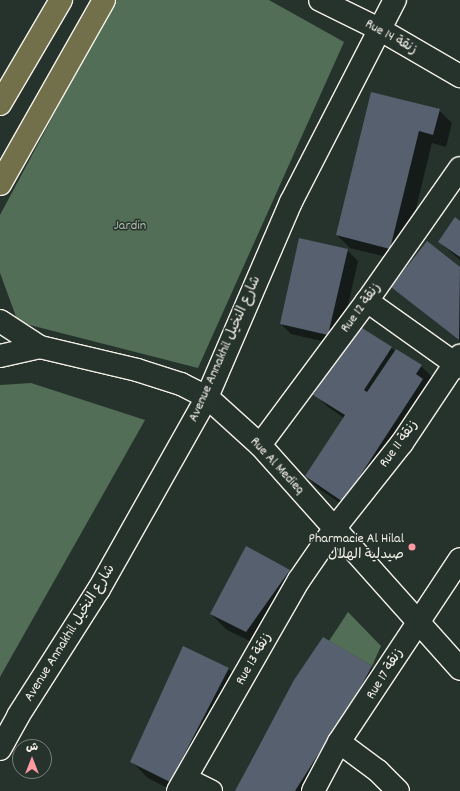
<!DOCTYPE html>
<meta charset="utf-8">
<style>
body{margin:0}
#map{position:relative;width:460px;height:791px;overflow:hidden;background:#26332d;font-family:Dekko,"Playpen Sans Arabic",sans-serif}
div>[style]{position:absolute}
.green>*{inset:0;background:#526e56}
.shadow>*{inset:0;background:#0007}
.building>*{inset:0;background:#56606e}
.roads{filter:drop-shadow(1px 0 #f4f1e8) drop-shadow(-1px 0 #f4f1e8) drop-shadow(0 1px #f4f1e8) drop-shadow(0 -1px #f4f1e8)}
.minor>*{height:22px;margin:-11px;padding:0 11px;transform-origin:11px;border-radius:11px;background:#26332d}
.highway>*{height:22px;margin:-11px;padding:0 11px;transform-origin:11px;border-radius:11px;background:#71704a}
.dots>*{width:11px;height:11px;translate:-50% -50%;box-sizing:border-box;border:2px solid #26332d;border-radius:50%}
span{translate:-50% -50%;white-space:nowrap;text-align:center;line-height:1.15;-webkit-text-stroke:3px #26332d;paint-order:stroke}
.street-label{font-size:14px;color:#f4f1e8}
.park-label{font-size:14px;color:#b3bdae}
.poi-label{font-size:14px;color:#f4f1e8}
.right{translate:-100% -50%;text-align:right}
.north{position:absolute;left:12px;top:739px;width:40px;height:40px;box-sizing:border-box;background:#26332d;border:1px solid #787f78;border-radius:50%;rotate:0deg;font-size:11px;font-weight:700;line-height:16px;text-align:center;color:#f4f1e8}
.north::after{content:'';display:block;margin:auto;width:14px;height:18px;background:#ff9aa2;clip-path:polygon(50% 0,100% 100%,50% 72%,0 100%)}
</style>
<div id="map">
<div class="green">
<i style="clip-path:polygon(115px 0,269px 0,344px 42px,198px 368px,18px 322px,0 273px,0 215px)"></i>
<i style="clip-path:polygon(31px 383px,145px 420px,0 677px,0 385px)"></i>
<i style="clip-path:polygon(348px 612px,381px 646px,372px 666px,329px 641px)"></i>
</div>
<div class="shadow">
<i style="clip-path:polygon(372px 94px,439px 110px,452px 123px,446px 147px,432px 143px,403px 261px,350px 248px,337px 235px)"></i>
<i style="clip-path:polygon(460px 222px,460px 260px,439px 242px)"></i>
<i style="clip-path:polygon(427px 243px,460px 268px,460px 341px,392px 287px)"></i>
<i style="clip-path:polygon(347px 250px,358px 261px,339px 345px,291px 334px,281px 324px)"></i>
<i style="clip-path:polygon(391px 348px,421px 366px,434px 379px,357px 514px,319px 489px,306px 476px,344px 418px,328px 407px,315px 394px)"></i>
<i style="clip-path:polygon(246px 547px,290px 571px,306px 587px,262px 647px,227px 630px,211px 614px)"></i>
<i style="clip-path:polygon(371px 667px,379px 674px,307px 791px,236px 791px,251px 760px,255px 761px,252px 758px,295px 680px)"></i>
<i style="clip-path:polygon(228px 668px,244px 684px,190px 790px,173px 791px,148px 778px,132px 762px)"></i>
</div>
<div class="building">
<i style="clip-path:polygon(371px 92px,440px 109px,433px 135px,419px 131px,390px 249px,336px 235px)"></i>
<i style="clip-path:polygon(455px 217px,460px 221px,460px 257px,438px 242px)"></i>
<i style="clip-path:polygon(299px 238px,348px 249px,328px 335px,280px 324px)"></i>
<i style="clip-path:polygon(427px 241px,460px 267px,459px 340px,391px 287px)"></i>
<i style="clip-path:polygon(359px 326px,392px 347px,364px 390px,367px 392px,396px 349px,422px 365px,416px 374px,423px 379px,343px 502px,305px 476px,345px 415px,313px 395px)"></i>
<i style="clip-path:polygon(246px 546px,290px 570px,246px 632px,210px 614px)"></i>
<i style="clip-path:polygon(323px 637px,372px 666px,359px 690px,295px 791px,235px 791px,294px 680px)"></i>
<i style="clip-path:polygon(183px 646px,229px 668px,170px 782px,130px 762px)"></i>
</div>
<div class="roads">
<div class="minor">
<i style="left:320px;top:0;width:66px;rotate:26.2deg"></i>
<i style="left:379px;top:29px;width:94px;rotate:30.1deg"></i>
<i style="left:367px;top:301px;width:114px;rotate:35.4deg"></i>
<i style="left:0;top:321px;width:48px;rotate:33deg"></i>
<i style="left:40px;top:347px;width:100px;rotate:13.3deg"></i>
<i style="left:137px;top:370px;width:46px;rotate:17.7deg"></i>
<i style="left:181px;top:384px;width:29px;rotate:27deg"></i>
<i style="left:207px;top:397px;width:72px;rotate:42.2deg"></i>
<i style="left:260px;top:445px;width:300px;rotate:48.2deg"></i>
<i style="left:0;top:356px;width:41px;rotate:-12.7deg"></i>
<i style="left:260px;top:445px;width:179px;rotate:-53.4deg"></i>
<i style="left:367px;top:301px;width:162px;rotate:-55deg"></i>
<i style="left:339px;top:742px;width:49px;rotate:36.6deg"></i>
<i style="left:378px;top:771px;width:28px;rotate:45deg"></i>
<i style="left:0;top:749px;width:38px;rotate:-61deg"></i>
<i style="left:18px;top:716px;width:151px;rotate:-57.5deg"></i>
<i style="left:99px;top:589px;width:220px;rotate:-60.6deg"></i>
<i style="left:207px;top:397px;width:212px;rotate:-66.7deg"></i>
<i style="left:291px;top:202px;width:227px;rotate:-62.8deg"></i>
<i style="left:186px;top:779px;width:28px;rotate:26deg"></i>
<i style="left:178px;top:791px;width:243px;rotate:-60.2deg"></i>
<i style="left:299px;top:580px;width:62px;rotate:-55.5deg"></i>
<i style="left:334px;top:529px;width:110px;rotate:-51.7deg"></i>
<i style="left:402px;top:443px;width:105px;rotate:-56.3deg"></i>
<i style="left:313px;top:791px;width:55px;rotate:-62deg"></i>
<i style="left:339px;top:742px;width:219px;rotate:-56.5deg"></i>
</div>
<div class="highway">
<i style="left:0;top:104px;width:121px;rotate:-59.6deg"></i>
<i style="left:0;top:184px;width:211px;rotate:-60.5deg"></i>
</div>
</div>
<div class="dots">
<i style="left:412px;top:547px;background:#ff9aa2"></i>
</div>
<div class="street-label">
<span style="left:391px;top:37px;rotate:29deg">Rue 14 زنقة</span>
<span style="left:361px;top:308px;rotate:-54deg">Rue 12 زنقة</span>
<span style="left:225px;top:349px;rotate:-66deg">Avenue Annakhil شارع النخيل</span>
<span style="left:399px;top:444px;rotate:-54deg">Rue 11 زنقة</span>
<span style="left:277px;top:466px;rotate:47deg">Rue Al Medieq</span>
<span style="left:70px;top:633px;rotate:-58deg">Avenue Annakhil شارع النخيل</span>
<span style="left:254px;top:659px;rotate:-60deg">Rue 13 زنقة</span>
<span style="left:385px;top:674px;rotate:-58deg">Rue 17 زنقة</span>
</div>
<div class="park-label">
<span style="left:130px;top:226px">Jardin</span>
</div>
<div class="poi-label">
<span class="right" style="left:404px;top:547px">Pharmacie Al Hilal<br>صيدلية الهلال</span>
</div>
<div class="north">ش</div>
</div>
